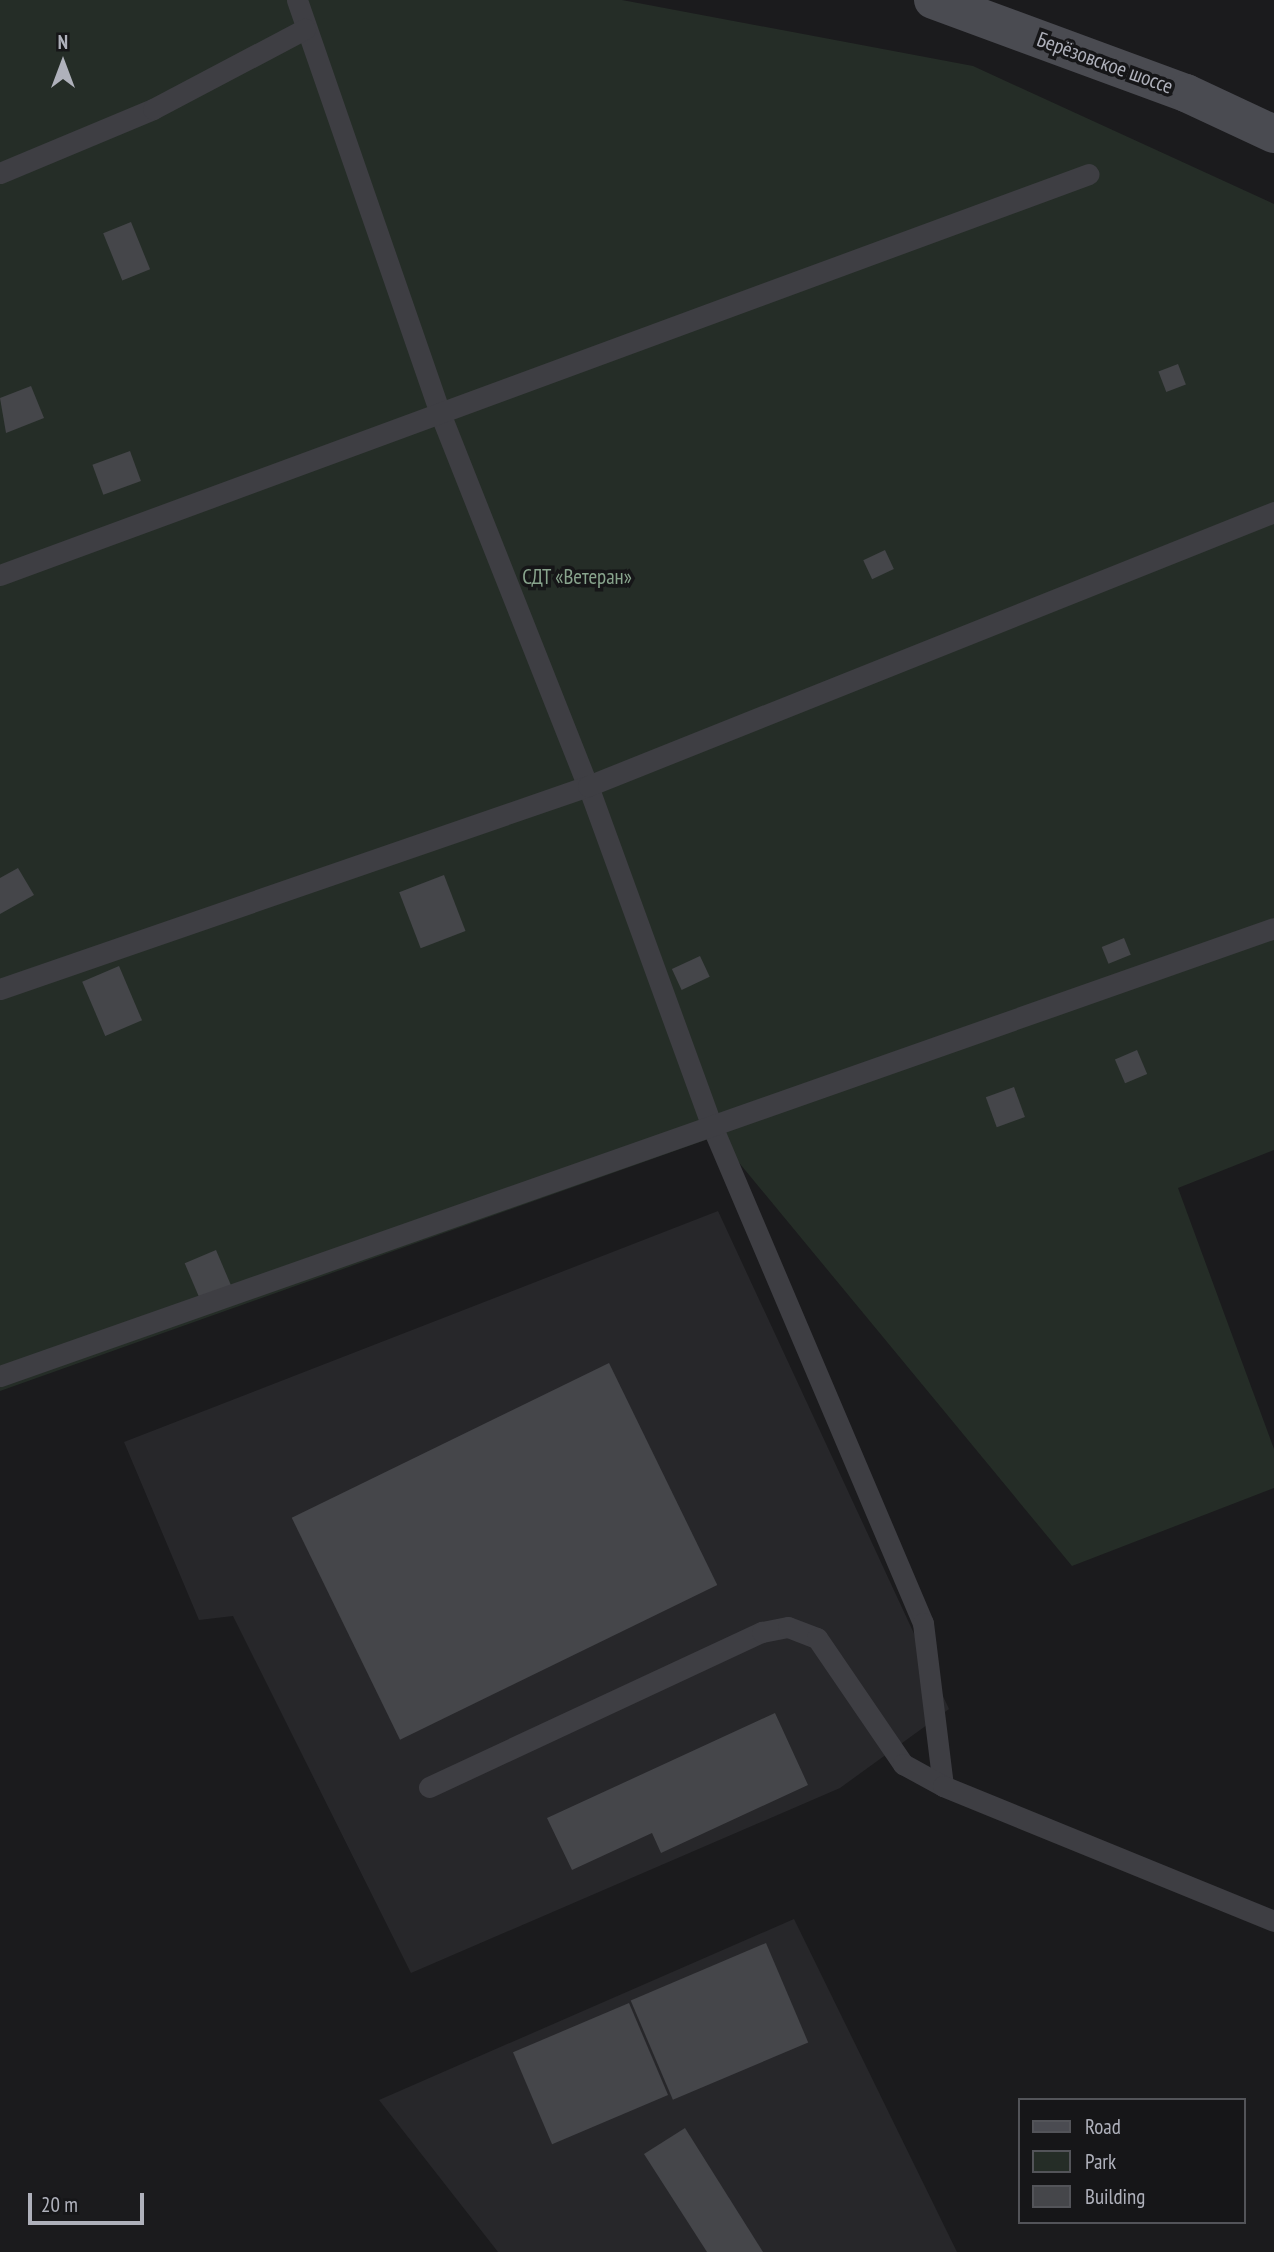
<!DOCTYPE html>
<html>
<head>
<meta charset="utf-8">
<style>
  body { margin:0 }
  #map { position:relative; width:1274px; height:2252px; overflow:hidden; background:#1b1b1d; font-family:"PT Sans Narrow",sans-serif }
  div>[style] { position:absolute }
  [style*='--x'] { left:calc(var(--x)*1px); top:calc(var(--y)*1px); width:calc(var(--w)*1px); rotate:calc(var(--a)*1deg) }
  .built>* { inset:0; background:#27272a }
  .green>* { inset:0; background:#252d27 }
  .building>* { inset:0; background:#45464a; transform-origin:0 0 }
  .lane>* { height:21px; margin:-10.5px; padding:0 10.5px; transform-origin:10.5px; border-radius:10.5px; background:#3e3e43 }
  .secondary>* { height:38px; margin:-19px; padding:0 19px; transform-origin:19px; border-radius:19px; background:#4a4b51 }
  span { translate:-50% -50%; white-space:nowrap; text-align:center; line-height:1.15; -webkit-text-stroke:7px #161618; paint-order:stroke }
  .street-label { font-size:21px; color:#afb1bb }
  .park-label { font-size:21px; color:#88a48d }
  .legend { position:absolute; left:1018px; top:2098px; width:228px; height:126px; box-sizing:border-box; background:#161618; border:2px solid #535459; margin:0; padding:9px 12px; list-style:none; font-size:21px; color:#afb1bb }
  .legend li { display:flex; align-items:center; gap:14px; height:35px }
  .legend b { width:35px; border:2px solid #535459 }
  .north { position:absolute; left:28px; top:28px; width:70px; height:70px; -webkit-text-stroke:5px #161618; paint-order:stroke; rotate:0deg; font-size:19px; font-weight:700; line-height:28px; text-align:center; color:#afb1bb }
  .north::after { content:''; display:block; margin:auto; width:24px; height:32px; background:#afb1bb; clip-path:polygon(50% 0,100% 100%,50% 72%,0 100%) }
  .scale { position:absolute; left:28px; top:2193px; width:116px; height:32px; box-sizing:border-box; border:4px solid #afb1bb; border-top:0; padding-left:9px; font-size:21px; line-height:24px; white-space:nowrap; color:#afb1bb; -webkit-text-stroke:5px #161618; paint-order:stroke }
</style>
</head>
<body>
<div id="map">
  <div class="built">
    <div style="clip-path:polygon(718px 1211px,949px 1709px,840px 1788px,411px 1973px,233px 1616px,199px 1620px,124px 1442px)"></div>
    <div style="clip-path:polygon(794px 1919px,957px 2252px,498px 2252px,379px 2100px)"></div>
  </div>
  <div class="green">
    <div style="clip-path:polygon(0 0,622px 0,973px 66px,1274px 204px,1274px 1150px,1178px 1188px,1274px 1449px,1274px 1488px,1072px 1566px,717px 1136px,0 1391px)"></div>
  </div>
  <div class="building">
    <div style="left:131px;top:222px;width:51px;height:30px;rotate:68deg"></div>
    <div style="left:1178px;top:364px;width:22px;height:21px;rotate:69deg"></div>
    <div style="clip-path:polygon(31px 386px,44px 418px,6px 433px,0 398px)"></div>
    <div style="left:130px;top:451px;width:32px;height:40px;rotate:70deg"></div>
    <div style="left:885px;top:550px;width:21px;height:24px;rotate:65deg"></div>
    <div style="clip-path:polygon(18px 868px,34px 895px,0 914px,0 878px)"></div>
    <div style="left:444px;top:875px;width:60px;height:48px;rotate:69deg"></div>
    <div style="left:1124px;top:938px;width:18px;height:24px;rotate:68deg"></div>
    <div style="left:700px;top:956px;width:23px;height:31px;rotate:65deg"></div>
    <div style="left:119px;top:966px;width:59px;height:40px;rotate:67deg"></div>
    <div style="left:1137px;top:1050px;width:26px;height:24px;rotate:67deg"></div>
    <div style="left:1014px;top:1087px;width:32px;height:30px;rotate:70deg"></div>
    <div style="left:216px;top:1250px;width:50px;height:34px;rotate:67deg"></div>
    <div style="left:609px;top:1363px;width:247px;height:353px;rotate:64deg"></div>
    <div style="clip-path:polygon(775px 1713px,808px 1785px,661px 1853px,652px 1833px,572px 1870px,547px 1818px)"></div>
    <div style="left:766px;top:1943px;width:108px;height:147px;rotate:67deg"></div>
    <div style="left:629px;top:2003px;width:100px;height:126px;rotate:67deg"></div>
    <div style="clip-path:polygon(685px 2128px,763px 2252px,707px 2252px,644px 2154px)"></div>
  </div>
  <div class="lane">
    <div style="--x:297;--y:0;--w:437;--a:70.9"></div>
    <div style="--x:440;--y:413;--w:401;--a:68.4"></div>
    <div style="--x:588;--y:786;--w:362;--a:70"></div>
    <div style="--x:712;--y:1126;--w:540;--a:67"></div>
    <div style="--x:923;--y:1623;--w:164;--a:83"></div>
    <div style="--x:0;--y:173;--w:166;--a:-22.7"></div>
    <div style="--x:153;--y:109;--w:172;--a:-27.8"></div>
    <div style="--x:0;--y:575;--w:1160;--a:-20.22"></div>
    <div style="--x:0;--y:989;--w:622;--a:-19.05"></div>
    <div style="--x:588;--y:786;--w:739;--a:-21.77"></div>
    <div style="--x:0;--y:1376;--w:1350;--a:-19.37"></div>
    <div style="--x:429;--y:1787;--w:367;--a:-25"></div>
    <div style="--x:762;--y:1632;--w:26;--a:-11"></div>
    <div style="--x:788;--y:1627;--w:31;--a:21"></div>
    <div style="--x:817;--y:1638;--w:153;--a:55.7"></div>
    <div style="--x:903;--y:1764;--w:46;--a:28.8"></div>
    <div style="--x:943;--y:1786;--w:357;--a:22.2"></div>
  </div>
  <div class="secondary">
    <div style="--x:933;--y:0;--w:270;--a:20.2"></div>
    <div style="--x:1186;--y:93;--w:97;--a:25"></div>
  </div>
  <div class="street-label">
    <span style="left:1105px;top:63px;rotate:20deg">Берёзовское шоссе</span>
  </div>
  <div class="park-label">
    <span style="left:577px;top:577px">СДТ «Ветеран»</span>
  </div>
  <ul class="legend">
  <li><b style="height:9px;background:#4a4b51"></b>Road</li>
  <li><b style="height:19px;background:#252d27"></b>Park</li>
  <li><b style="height:19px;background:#45464a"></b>Building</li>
  </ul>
  <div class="north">N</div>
  <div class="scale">20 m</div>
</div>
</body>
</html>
